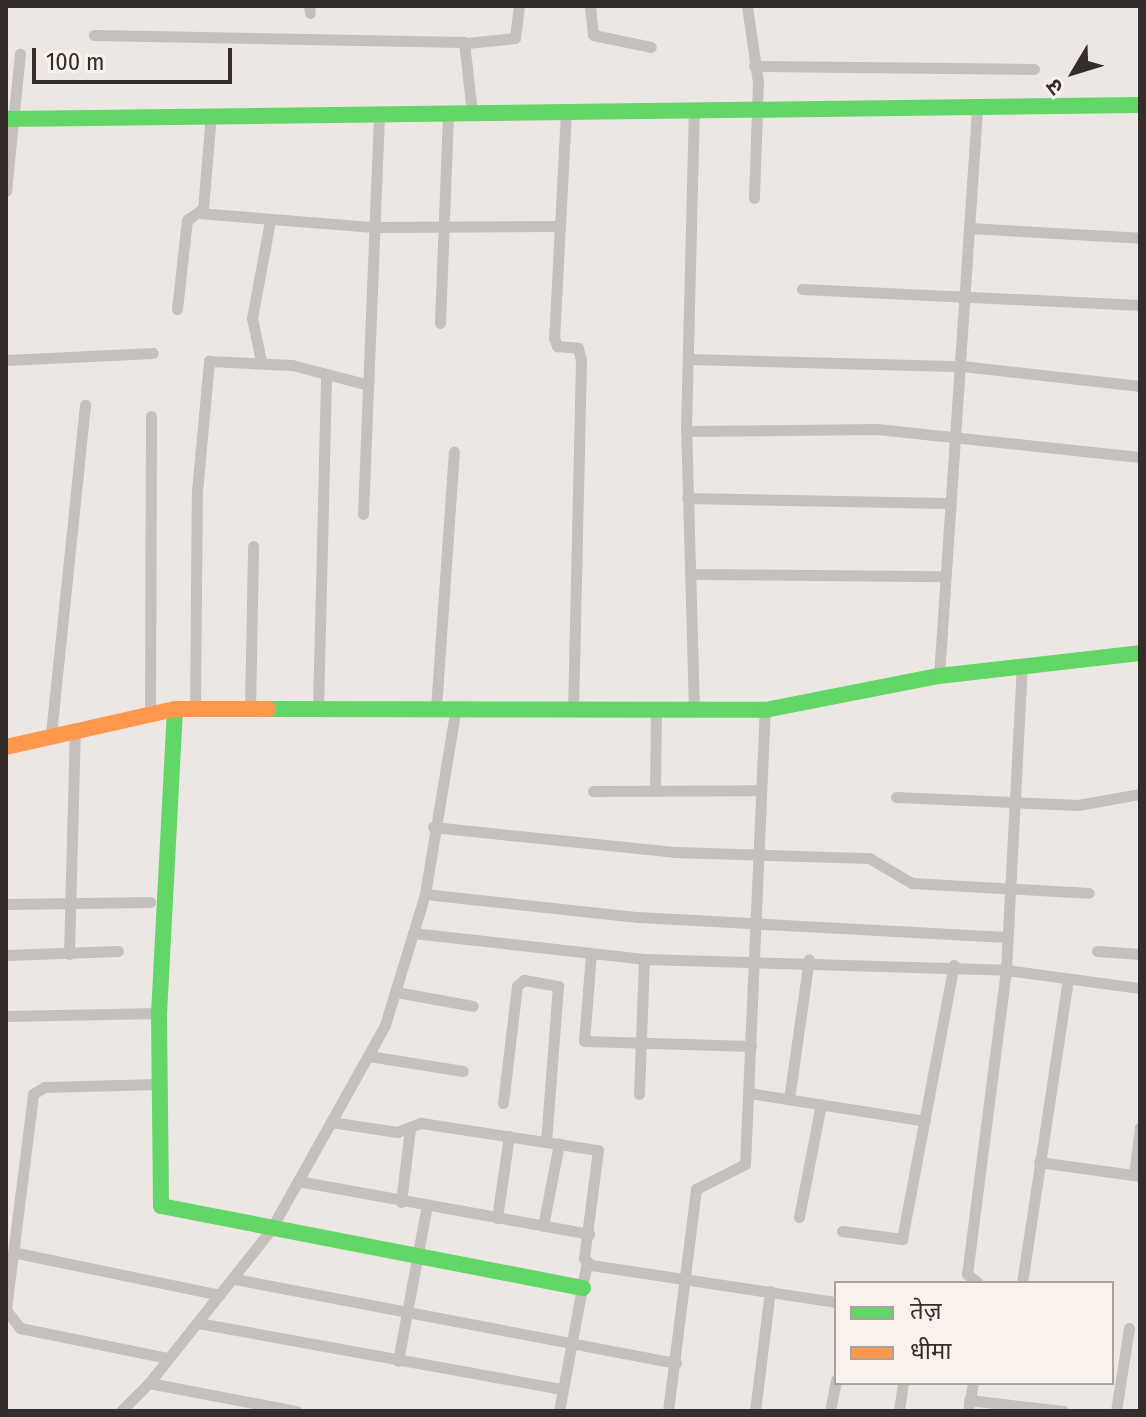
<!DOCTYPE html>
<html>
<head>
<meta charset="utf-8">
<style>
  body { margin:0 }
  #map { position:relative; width:1146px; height:1417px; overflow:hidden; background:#ece7e2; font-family:"Fira Sans Condensed","Noto Sans Devanagari",sans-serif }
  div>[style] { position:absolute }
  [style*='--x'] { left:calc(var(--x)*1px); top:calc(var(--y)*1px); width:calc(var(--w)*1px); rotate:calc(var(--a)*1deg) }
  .street>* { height:11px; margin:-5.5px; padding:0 5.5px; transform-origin:5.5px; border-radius:5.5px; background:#c5c0bb }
  .fast>* { height:16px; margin:-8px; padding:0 8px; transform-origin:8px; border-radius:8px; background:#63d668 }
  .slow>* { height:16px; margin:-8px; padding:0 8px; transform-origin:8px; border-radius:8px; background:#ff974d }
  span { translate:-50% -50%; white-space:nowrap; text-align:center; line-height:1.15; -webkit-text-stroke:7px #f8f2ea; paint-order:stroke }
  .frame { position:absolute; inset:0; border:8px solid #352d2a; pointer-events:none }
  .legend { position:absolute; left:834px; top:1281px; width:280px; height:104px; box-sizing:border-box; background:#f8f2ea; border:2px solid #aaa39d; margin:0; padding:10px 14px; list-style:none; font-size:24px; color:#352d2a }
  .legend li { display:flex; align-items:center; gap:16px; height:40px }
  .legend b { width:40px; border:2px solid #aaa39d }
  .north { position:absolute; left:1034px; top:32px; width:80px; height:80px; -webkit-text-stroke:6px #f8f2ea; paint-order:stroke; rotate:232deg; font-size:22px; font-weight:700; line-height:32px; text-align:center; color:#352d2a }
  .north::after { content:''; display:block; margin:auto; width:28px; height:36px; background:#352d2a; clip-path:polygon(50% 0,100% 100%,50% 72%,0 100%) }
  .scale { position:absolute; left:32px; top:48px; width:200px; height:36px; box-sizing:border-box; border:4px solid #352d2a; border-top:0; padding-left:10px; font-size:24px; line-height:28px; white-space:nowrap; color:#352d2a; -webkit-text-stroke:6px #f8f2ea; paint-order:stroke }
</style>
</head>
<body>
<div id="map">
  <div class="street">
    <div style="--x:309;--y:6;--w:7;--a:82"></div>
    <div style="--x:590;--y:6;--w:29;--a:84"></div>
    <div style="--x:593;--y:35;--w:59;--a:11.7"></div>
    <div style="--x:747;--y:6;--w:77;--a:81.8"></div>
    <div style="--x:758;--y:82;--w:116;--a:92"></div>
    <div style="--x:94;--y:35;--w:370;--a:1.1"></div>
    <div style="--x:464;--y:42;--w:70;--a:83.5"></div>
    <div style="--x:467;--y:43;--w:48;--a:-5.9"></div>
    <div style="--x:515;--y:38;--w:32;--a:-83"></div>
    <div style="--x:754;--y:66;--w:280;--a:0.6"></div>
    <div style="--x:566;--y:111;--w:227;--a:93"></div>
    <div style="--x:554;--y:338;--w:9;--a:69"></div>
    <div style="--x:557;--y:346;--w:21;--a:5"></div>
    <div style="--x:578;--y:348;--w:12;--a:76"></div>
    <div style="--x:581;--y:360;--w:349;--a:91.3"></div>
    <div style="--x:6;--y:191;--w:138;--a:-84.2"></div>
    <div style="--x:198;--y:213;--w:176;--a:4.6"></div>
    <div style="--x:373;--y:227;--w:185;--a:-0.3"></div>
    <div style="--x:969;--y:228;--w:171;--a:3.3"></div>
    <div style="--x:802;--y:289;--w:338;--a:2.7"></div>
    <div style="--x:177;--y:309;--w:90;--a:-83.6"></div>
    <div style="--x:187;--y:220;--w:19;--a:-35"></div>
    <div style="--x:203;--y:209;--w:95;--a:-85.2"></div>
    <div style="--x:440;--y:323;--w:209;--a:-87.8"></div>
    <div style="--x:689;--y:359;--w:273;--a:1.5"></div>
    <div style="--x:962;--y:366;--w:179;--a:6.4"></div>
    <div style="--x:6;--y:360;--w:147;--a:-2.7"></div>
    <div style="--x:261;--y:361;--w:44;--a:-101.8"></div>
    <div style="--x:252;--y:318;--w:99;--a:-79.5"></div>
    <div style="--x:686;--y:431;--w:191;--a:-0.6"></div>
    <div style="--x:877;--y:429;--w:264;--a:6.1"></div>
    <div style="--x:687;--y:498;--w:259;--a:1.1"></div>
    <div style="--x:363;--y:514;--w:397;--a:-87.7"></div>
    <div style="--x:694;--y:574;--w:249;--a:0.5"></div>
    <div style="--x:1022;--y:664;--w:306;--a:93"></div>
    <div style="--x:1006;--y:970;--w:135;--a:7.7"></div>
    <div style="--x:939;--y:676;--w:567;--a:-86.16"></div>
    <div style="--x:250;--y:708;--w:162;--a:-88.9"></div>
    <div style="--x:318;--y:708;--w:334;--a:-88.6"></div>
    <div style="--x:436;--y:708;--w:257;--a:-86"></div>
    <div style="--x:195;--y:709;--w:218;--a:-89.5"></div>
    <div style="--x:197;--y:491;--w:131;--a:-84.7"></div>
    <div style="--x:209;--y:361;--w:83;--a:2.8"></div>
    <div style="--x:292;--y:365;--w:75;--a:14.6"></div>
    <div style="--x:694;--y:710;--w:279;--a:-91.6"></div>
    <div style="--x:686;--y:431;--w:321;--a:-88.6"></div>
    <div style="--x:150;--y:712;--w:296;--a:-89.8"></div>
    <div style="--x:51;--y:734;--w:331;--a:-84.1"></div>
    <div style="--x:593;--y:791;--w:167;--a:-0.3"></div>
    <div style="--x:655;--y:791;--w:81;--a:-89.3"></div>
    <div style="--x:896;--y:797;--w:182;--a:2.5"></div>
    <div style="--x:1078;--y:805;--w:63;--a:-10.1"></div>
    <div style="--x:433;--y:827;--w:242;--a:5.9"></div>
    <div style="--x:674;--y:852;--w:195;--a:1.8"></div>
    <div style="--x:869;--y:858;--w:50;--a:30.2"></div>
    <div style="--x:912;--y:883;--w:177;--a:3.2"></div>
    <div style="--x:425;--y:894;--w:214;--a:6.2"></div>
    <div style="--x:638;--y:917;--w:369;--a:3.1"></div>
    <div style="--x:7;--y:904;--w:143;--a:-0.8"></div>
    <div style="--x:413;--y:933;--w:232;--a:6.4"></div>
    <div style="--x:1097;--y:951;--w:43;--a:4"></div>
    <div style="--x:69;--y:954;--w:226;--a:-88.5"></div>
    <div style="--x:591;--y:954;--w:87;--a:94.6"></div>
    <div style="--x:584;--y:1041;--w:167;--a:1.7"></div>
    <div style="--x:6;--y:955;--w:112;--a:-2"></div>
    <div style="--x:396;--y:992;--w:78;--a:10.3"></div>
    <div style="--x:6;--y:1016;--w:153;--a:-1.1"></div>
    <div style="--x:369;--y:1056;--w:95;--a:9.1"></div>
    <div style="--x:749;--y:1093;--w:178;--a:9"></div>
    <div style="--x:639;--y:1094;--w:135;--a:-87.9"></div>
    <div style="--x:644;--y:959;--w:362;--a:1.7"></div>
    <div style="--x:1006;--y:970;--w:306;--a:97.3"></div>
    <div style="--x:967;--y:1274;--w:14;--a:39"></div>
    <div style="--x:789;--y:1099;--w:141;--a:-81.9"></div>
    <div style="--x:503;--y:1103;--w:118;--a:-83.2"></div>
    <div style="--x:517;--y:986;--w:9;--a:-41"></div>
    <div style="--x:524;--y:980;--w:35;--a:10"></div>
    <div style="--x:558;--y:986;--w:156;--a:94.4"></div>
    <div style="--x:331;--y:1122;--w:67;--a:8.6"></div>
    <div style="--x:397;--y:1132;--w:26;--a:-21"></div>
    <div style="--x:421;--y:1123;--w:179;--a:8.7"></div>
    <div style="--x:598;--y:1150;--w:109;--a:97.4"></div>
    <div style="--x:584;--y:1258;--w:10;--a:45"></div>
    <div style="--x:591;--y:1265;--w:248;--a:8.6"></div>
    <div style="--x:1039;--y:1162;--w:102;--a:7.9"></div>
    <div style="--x:1134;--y:1175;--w:48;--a:-82.9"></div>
    <div style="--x:298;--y:1181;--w:296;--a:10.3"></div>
    <div style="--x:401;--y:1202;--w:74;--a:-83"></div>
    <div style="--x:799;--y:1217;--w:115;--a:-79"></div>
    <div style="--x:497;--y:1218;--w:83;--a:-81.7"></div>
    <div style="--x:543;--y:1226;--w:84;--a:-79"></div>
    <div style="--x:842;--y:1231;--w:61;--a:7.6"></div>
    <div style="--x:902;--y:1239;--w:279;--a:-79.3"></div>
    <div style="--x:17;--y:1253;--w:207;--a:11.7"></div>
    <div style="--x:235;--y:1279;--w:449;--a:10.8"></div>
    <div style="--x:1022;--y:1283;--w:307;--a:-81.4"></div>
    <div style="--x:6;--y:1309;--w:217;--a:-82.8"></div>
    <div style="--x:33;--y:1094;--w:13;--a:-32"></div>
    <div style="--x:44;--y:1087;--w:114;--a:-1.5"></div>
    <div style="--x:6;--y:1310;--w:23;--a:52"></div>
    <div style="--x:20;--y:1328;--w:150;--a:11.5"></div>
    <div style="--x:198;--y:1323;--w:370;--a:10.3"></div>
    <div style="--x:398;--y:1361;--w:159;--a:-79.5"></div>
    <div style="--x:149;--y:1383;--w:194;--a:-51.5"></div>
    <div style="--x:270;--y:1231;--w:236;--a:-60.8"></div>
    <div style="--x:385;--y:1025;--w:137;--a:-73"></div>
    <div style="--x:425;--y:894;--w:190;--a:-80.6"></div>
    <div style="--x:969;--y:1400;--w:95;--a:6.7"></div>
    <div style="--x:121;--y:1411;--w:40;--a:-45"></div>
    <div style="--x:149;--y:1383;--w:150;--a:10.8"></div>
    <div style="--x:559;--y:1411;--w:152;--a:-79.4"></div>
    <div style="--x:668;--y:1411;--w:224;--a:-82.8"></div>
    <div style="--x:696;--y:1189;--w:55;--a:-27"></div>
    <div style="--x:745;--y:1164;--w:454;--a:-87.5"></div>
    <div style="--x:755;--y:1411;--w:121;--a:-82.9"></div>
    <div style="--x:830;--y:1411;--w:32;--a:-79"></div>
    <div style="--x:899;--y:1411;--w:28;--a:-82"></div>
    <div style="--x:968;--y:1411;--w:28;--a:-80"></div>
    <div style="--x:1116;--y:1411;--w:84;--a:-81.1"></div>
  </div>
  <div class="fast">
    <div style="--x:6;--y:119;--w:1134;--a:-0.71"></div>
    <div style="--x:175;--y:709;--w:304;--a:93"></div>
    <div style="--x:159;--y:1013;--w:193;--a:89.4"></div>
    <div style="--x:161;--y:1206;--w:430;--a:11"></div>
    <div style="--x:268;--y:709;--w:497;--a:0.1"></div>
    <div style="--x:765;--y:710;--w:177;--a:-11.1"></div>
    <div style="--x:939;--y:676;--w:202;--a:-6.5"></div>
  </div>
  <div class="slow">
    <div style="--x:6;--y:747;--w:173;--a:-12.7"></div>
    <div style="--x:175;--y:709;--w:93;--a:0"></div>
  </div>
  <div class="frame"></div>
  <ul class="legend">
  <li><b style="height:10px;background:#63d668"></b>तेज़</li>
  <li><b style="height:10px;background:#ff974d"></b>धीमा</li>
  </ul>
  <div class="north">उ</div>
  <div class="scale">100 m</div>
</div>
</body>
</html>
